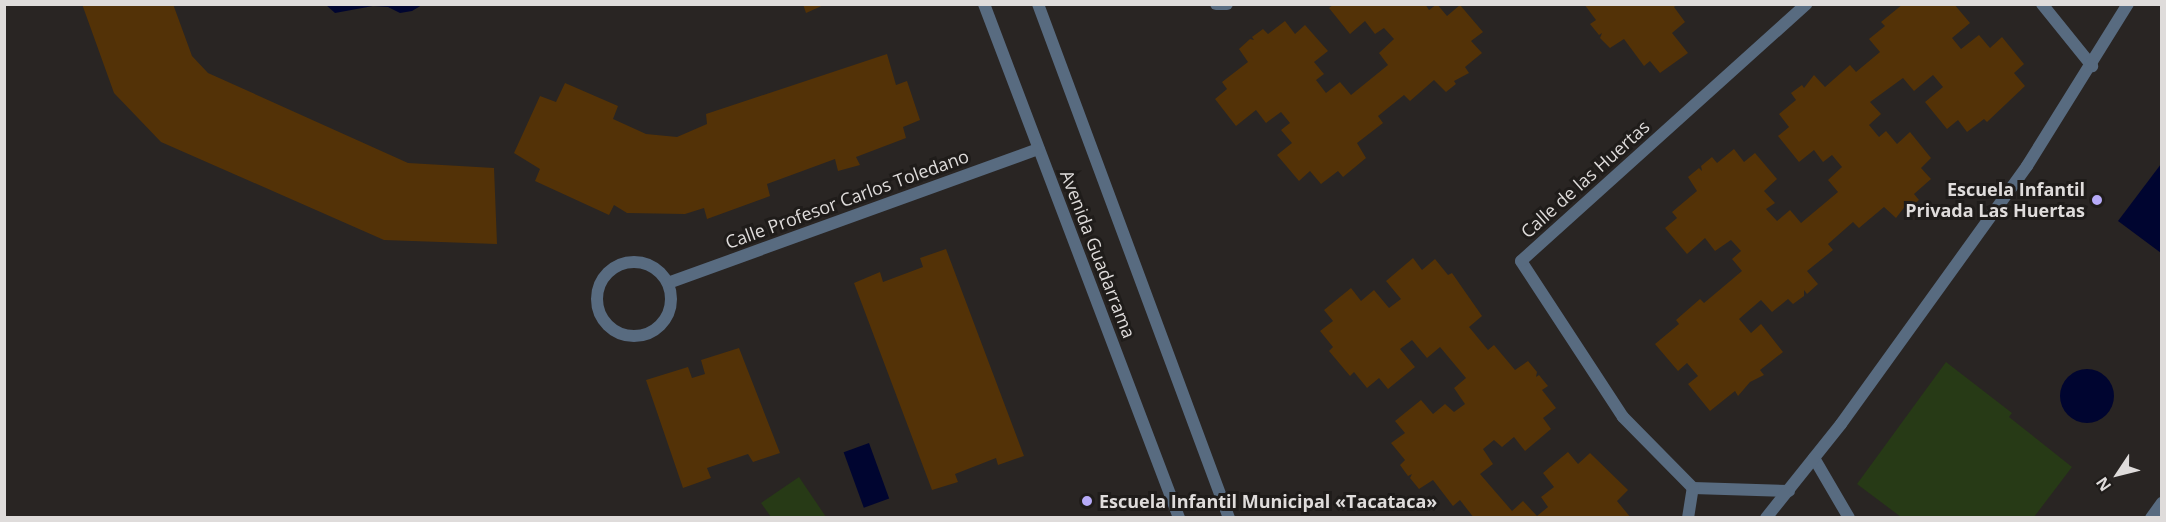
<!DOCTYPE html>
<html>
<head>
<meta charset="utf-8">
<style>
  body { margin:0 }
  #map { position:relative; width:2166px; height:522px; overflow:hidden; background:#292523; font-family:"Open Sans",sans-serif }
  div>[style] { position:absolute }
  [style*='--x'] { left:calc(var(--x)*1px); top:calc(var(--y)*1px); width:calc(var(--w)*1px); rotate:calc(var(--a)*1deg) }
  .green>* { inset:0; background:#273a16 }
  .water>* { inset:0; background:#000530; transform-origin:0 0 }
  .round { border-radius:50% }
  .building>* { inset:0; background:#533207 }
  .street>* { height:12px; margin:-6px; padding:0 6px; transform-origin:6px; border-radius:6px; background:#586b80 }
  .street>.ring { margin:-6px; padding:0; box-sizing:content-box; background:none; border:12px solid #586b80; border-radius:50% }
  .dots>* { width:16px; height:16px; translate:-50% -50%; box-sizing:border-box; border:3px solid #1f1c1a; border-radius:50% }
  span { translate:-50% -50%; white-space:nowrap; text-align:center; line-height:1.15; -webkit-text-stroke:6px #1f1c1a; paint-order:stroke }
  .street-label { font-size:18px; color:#dfdcdb }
  .poi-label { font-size:18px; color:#dfdcdb; font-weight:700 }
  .right { translate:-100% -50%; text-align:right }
  .left { translate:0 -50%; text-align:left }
  .frame { position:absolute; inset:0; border:6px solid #dfdcdb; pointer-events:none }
  .north { position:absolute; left:2088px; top:444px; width:60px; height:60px; -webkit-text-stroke:4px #1f1c1a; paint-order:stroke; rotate:235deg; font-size:16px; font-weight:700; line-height:24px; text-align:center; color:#dfdcdb }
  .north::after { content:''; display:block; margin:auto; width:21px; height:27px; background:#dfdcdb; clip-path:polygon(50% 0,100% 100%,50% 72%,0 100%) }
</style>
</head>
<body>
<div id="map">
  <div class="green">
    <div style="clip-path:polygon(1946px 362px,2012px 413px,2009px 417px,2072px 467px,2034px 517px,1901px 517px,1857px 484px)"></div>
    <div style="clip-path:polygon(799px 477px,826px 517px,771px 517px,761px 503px)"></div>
  </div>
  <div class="water">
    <div style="clip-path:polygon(326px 5px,422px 5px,412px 11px,400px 13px,388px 7px,373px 6px,335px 13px)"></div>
    <div style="clip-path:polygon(2161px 164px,2161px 253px,2118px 221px)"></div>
    <div class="round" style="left:2060px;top:369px;width:54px;height:54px"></div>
    <div style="left:869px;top:443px;width:59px;height:27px;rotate:70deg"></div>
  </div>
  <div class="building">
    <div style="clip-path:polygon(82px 4px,173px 4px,192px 56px,208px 73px,408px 163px,494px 168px,497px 244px,384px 240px,161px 142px,114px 93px)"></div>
    <div style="clip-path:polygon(803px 4px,826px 4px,806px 13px)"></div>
    <div style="clip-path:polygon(1334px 4px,1425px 4px,1429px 10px,1437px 4px,1447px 16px,1460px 5px,1483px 32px,1471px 41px,1482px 53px,1465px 67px,1469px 73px,1454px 81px,1456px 84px,1446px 92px,1434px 80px,1410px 101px,1404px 95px,1378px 116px,1383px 123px,1357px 143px,1366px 158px,1343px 177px,1338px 171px,1321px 184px,1310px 171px,1299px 181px,1277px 155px,1292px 143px,1281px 130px,1290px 123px,1281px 112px,1266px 123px,1256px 110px,1236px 126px,1215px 99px,1227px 89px,1222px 82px,1248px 62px,1239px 49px,1250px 39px,1254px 40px,1252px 37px,1263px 29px,1268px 34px,1285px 21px,1295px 34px,1305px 25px,1328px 51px,1314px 62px,1324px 74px,1316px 80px,1326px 93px,1340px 82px,1351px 95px,1388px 65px,1379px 53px,1394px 39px,1384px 28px,1375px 34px,1365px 21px,1350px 34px,1329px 8px)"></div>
    <div style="clip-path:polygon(1584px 4px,1677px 4px,1674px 7px,1685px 22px,1672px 33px,1688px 53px,1660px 73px,1650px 61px,1644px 66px,1624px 39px,1610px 48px,1600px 38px,1602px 33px,1599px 35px,1590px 24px,1596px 20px)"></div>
    <div style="clip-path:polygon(1903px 4px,1954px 4px,1970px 23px,1952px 38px,1961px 49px,1979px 35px,1990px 48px,2002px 37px,2024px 64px,2014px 73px,2025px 86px,1987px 122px,1984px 119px,1967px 132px,1958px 120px,1947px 129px,1925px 102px,1943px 87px,1933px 75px,1914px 91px,1903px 78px,1870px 102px,1881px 114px,1869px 125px,1879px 137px,1886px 131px,1897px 144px,1910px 132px,1931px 158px,1921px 168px,1931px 179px,1914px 194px,1919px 200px,1909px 208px,1906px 205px,1896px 218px,1884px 207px,1859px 228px,1853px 222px,1828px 244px,1833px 250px,1807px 271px,1818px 284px,1807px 294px,1804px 290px,1804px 296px,1793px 304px,1788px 299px,1772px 312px,1761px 300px,1739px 319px,1751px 333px,1761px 324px,1783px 352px,1760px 370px,1764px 375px,1750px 382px,1738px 396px,1735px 391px,1710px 411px,1688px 384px,1698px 376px,1687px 363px,1678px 371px,1655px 344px,1679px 324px,1676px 320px,1700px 299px,1704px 303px,1742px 271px,1732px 259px,1741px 251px,1731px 240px,1715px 251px,1705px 238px,1687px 254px,1665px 228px,1677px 218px,1672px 212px,1697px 191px,1688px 177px,1699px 168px,1702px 171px,1701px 166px,1712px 157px,1717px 163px,1734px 149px,1744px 162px,1755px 153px,1777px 179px,1764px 191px,1775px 203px,1766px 209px,1777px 221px,1790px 210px,1801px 223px,1838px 192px,1828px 180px,1842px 167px,1832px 155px,1823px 162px,1814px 150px,1799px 162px,1778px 136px,1789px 127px,1779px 114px,1796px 100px,1791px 93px,1802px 85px,1804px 88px,1814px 75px,1825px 87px,1850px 65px,1856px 72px,1880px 52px,1869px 39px,1885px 26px,1881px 22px)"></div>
    <div style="clip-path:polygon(887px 54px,896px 85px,907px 81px,920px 120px,903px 127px,906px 138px,856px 157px,860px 165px,838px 171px,835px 159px,767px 184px,770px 196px,707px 219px,704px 208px,685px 214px,627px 213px,614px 205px,609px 215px,535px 181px,540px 169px,514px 153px,540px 96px,556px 102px,565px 83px,618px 106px,613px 119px,646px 134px,677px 137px,707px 124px,706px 114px)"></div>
    <div style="clip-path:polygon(946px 249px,1024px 456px,998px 465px,996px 458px,955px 474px,958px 482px,932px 490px,854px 283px,880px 272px,883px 282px,923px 267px,920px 258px)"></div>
    <div style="clip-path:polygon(1413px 258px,1422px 270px,1435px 259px,1448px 275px,1452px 273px,1482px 316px,1469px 327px,1488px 350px,1494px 345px,1515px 370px,1528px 361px,1537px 372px,1536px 377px,1539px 375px,1548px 386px,1542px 390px,1556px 408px,1543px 418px,1551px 429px,1525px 451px,1514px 437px,1502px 447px,1494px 440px,1483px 449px,1493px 464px,1480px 474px,1512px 511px,1523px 501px,1537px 516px,1548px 507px,1541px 497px,1554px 487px,1543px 473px,1568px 452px,1578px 464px,1590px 453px,1628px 490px,1617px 501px,1631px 518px,1474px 518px,1460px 500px,1453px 506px,1433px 480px,1419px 489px,1410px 478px,1412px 474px,1408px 476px,1400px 465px,1405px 460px,1391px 443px,1405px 433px,1395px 421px,1421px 400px,1433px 414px,1445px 404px,1454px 412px,1465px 404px,1454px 388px,1466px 378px,1440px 347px,1427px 358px,1412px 340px,1400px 349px,1415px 367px,1388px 389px,1379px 378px,1367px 388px,1354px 372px,1350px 376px,1329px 351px,1333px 347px,1320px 331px,1333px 321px,1324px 310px,1351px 288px,1361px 301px,1374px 290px,1389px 308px,1401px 299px,1386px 281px)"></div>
    <div style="clip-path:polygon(739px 348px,780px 453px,753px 462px,748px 454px,707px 468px,711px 478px,683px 488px,646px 380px,688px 367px,692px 378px,705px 374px,701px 360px)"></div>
  </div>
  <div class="street">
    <div style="--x:984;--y:4;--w:550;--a:69.22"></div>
    <div style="--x:1038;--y:4;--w:548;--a:69.62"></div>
    <div style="--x:1216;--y:4;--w:11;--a:0"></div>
    <div style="--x:2042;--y:4;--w:80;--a:51.1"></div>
    <div class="ring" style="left:597px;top:262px;width:62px;height:62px"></div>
    <div style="--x:668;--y:283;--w:394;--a:-19.9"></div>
    <div style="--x:1814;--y:458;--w:69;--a:59.7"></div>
    <div style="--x:1789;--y:491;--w:96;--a:-178.2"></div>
    <div style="--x:1693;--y:488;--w:100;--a:-134.6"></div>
    <div style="--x:1623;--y:417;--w:186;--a:-123.2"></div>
    <div style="--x:1521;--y:261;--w:384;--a:-42"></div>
    <div style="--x:1688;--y:518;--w:30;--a:-81"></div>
    <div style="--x:1766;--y:518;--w:120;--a:-51.4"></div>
    <div style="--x:1841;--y:424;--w:318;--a:-54.2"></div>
    <div style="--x:2027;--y:166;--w:191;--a:-58.1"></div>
    <div style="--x:2151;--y:518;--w:19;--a:-54"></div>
  </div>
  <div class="dots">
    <div style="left:2097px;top:200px;background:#b7abf8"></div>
    <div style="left:1087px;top:501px;background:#b7abf8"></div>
  </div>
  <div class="street-label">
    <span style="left:1585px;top:179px;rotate:-42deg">Calle de las Huertas</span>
    <span style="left:847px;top:199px;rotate:-20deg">Calle Profesor Carlos Toledano</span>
    <span style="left:1098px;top:254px;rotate:69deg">Avenida Guadarrama</span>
  </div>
  <div class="poi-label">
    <span class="right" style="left:2085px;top:200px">Escuela Infantil<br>Privada Las Huertas</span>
    <span class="left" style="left:1099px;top:501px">Escuela Infantil Municipal «Tacataca»</span>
  </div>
  <div class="frame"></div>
  <div class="north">N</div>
</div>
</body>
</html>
